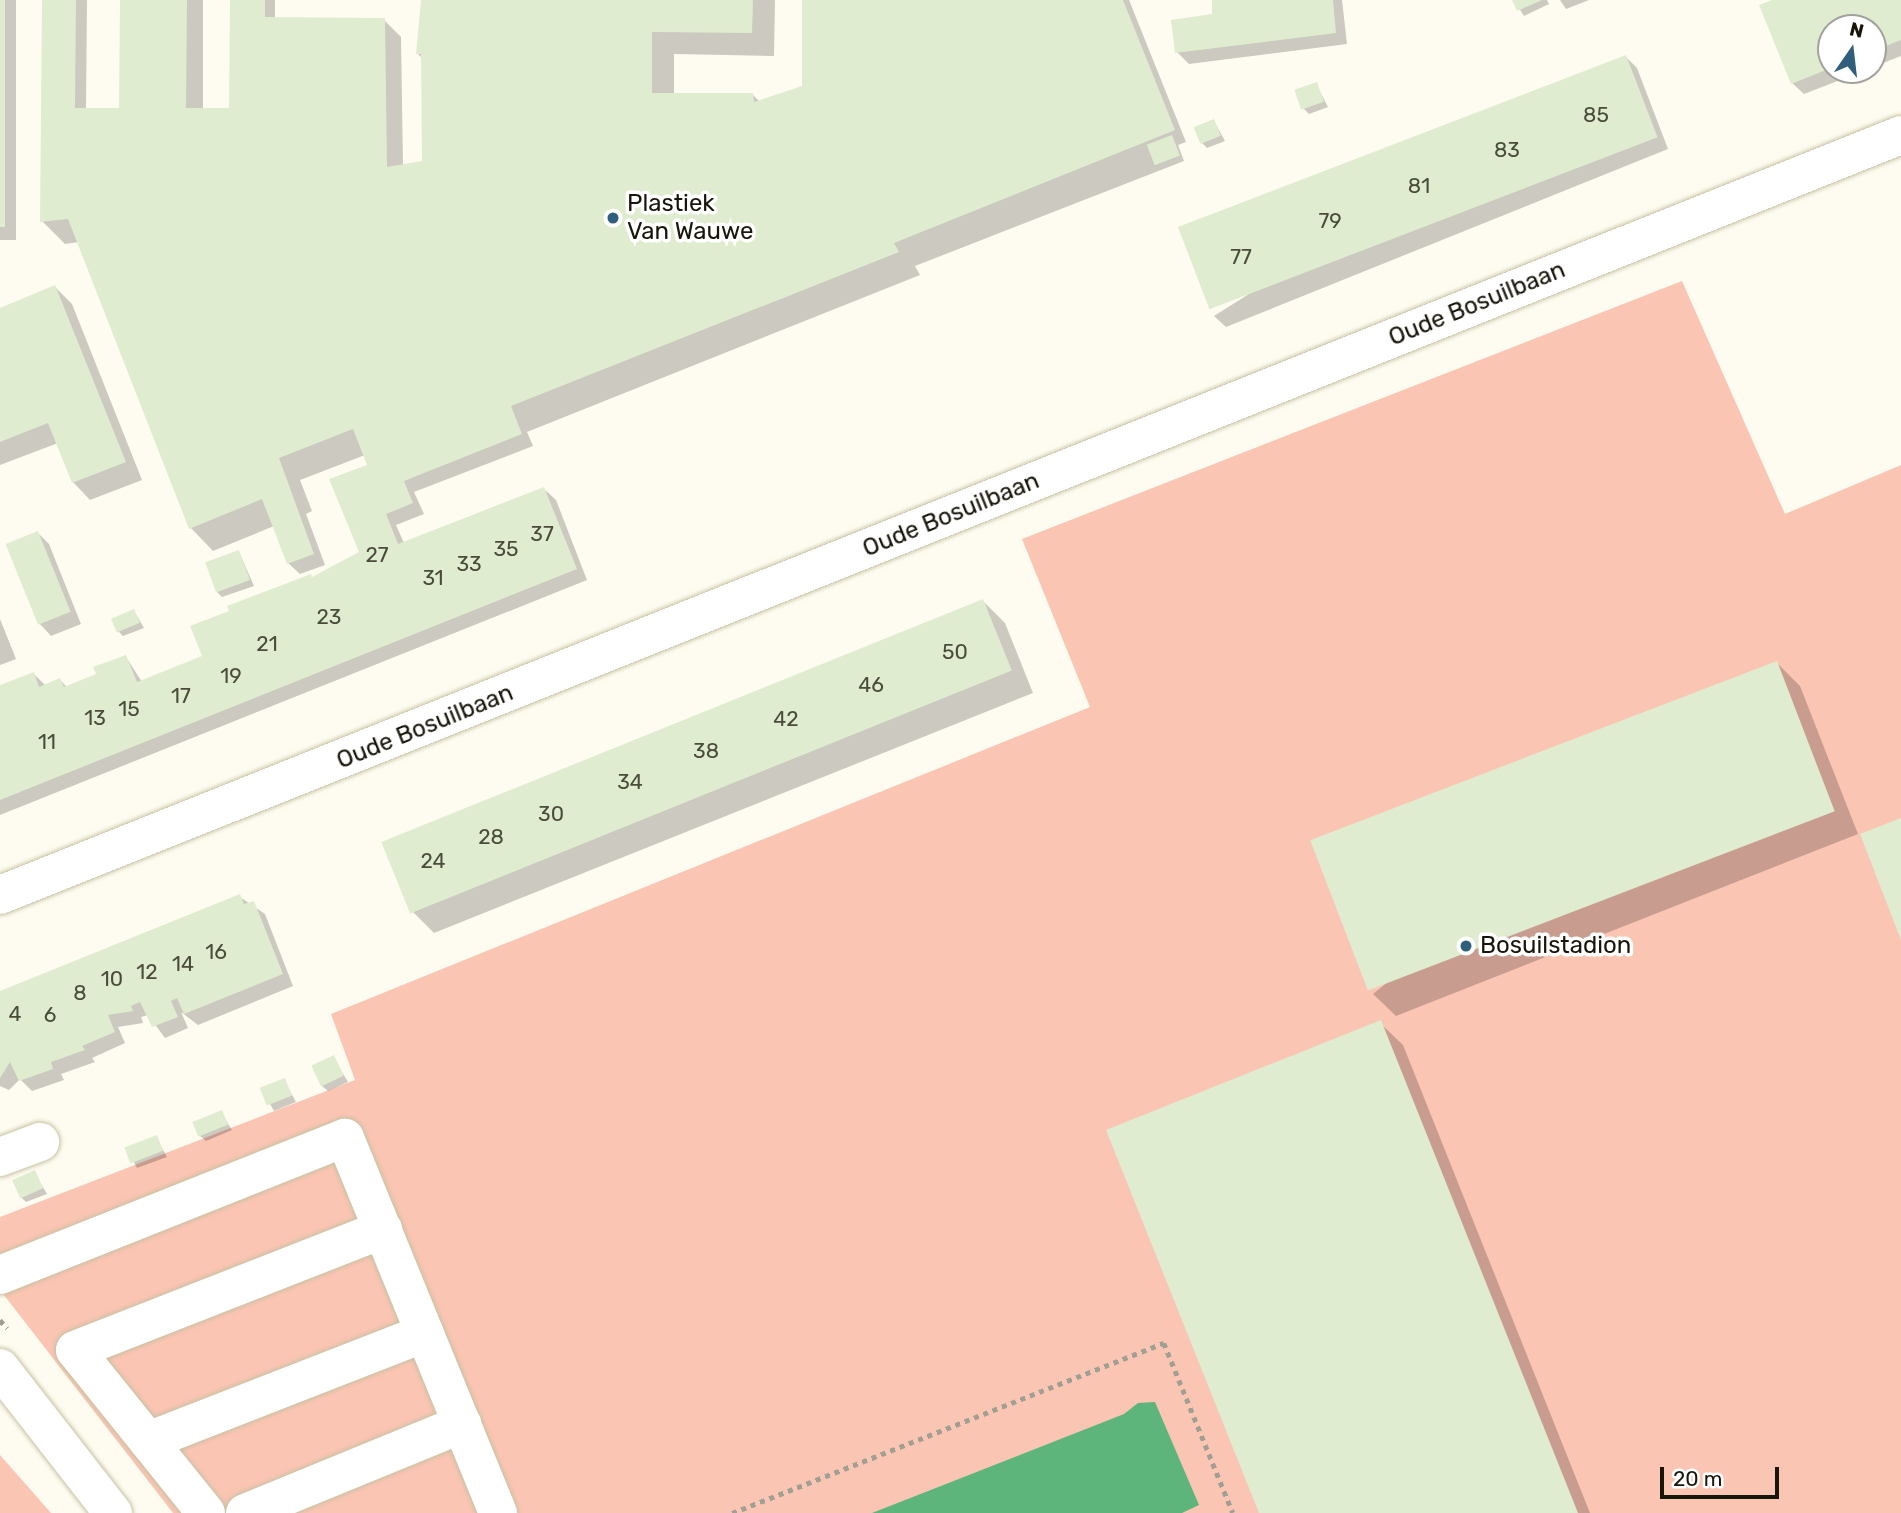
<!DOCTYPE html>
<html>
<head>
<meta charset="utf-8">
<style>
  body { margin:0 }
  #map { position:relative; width:1901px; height:1513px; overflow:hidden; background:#fefcf0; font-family:Rubik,sans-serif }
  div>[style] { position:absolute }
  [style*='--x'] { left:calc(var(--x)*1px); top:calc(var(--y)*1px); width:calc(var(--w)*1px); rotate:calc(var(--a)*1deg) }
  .green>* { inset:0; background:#fbc5b3 }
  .water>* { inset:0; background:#5db57c }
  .shadow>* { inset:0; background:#0003; transform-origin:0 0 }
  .building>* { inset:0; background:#e0eccf; transform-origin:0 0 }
  .path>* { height:4.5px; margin-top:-2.25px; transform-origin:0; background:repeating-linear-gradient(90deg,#a19e93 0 5px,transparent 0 10px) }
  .roads { filter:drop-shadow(0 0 2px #c7c1a3) drop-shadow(0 0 2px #c7c1a3) }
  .minor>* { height:38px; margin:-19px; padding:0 19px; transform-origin:19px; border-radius:19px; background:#fff }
  .dots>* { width:19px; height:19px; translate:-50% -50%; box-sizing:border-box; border:4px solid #fff; border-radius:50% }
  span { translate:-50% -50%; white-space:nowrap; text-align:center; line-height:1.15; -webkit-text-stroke:7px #fff; paint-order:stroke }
  .number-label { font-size:21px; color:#4a4b3b }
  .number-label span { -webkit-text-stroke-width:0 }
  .poi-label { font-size:24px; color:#18150a }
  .left { translate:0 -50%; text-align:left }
  .street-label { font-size:24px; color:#18150a }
  .north { position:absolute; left:1817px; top:14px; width:70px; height:70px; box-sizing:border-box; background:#fff; border:2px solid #a3a19d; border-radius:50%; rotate:14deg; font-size:19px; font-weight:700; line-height:28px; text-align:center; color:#18150a }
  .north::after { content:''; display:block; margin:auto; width:24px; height:32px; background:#305f7e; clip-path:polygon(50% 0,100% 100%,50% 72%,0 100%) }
  .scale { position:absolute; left:1660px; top:1467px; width:119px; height:32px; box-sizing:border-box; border:4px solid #18150a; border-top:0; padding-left:9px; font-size:21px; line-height:24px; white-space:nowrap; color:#18150a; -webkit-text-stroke:5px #fff; paint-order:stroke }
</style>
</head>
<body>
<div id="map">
  <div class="green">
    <div style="clip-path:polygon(1682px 281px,1785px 514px,1901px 465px,1901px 1513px,173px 1513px,0 1290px,0 1217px,355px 1080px,331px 1014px,1090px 707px,1022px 539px)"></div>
    <div style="clip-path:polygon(0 1455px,51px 1513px,0 1513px)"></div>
  </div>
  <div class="water">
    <div style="clip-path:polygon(1155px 1402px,1199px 1505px,1182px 1513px,872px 1513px,1124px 1414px,1138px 1403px)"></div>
  </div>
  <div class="shadow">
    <div style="left:0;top:0;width:16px;height:240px"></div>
    <div style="clip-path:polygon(43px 0,87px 0,86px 109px,120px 109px,122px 0,203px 0,203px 110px,234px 110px,232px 0,275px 0,275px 18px,384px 20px,401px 37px,403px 166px,423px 162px,423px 59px,418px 54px,423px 0,775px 0,774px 56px,674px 54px,674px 95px,753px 95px,760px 102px,803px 88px,804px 0,1129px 0,1186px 142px,1178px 145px,1184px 161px,915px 266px,920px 275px,527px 432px,533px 446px,414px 492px,424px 514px,396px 525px,404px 543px,544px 489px,556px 500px,587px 580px,0 815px,0 687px,34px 674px,46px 686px,60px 680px,67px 687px,98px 675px,126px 657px,142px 682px,204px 657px,313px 579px,361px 553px,369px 465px,365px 455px,300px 480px,312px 511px,306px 514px,325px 565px,300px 574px,288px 563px,274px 526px,213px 551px,191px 528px,79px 242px,65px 244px,42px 221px)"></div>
    <div style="clip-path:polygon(1213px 0,1342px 0,1347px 44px,1189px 64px,1177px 52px,1213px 16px)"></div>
    <div style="clip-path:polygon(1514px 0,1547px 0,1549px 4px,1524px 16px)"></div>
    <div style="clip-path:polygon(1560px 0,1589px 0,1566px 9px)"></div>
    <div style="clip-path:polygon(1777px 0,1901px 0,1901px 56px,1873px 67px,1873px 28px,1831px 28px,1831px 70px,1866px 70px,1804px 94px,1792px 83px)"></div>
    <div style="clip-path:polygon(1626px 57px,1637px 68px,1668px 149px,1226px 327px,1214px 316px)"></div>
    <div style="clip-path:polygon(1316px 84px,1328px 107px,1309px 114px,1304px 109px)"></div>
    <div style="clip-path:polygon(1214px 121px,1225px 141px,1207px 148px,1202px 143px)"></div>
    <div style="clip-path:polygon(55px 287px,72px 304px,142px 480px,90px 500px,73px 482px,58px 443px,0 465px,0 310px)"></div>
    <div style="clip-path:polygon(38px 533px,49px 544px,81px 624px,51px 636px,40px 624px,8px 545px)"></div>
    <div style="clip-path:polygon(239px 552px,254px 586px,222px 597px,217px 592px)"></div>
    <div style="clip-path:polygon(983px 601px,1005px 623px,1033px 693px,434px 933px,412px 911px)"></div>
    <div style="clip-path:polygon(134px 611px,144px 628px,123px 636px,118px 631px)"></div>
    <div style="clip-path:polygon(0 619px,16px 659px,0 665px)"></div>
    <div style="clip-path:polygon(1777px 663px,1800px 686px,1858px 834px,1396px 1016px,1373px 994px)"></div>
    <div style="clip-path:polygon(240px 897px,265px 914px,293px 986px,198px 1025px,181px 1012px,188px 1028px,165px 1038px,148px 1015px,141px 1017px,143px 1023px,118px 1027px,125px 1043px,92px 1058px,95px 1062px,61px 1074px,64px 1080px,32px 1091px,20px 1079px,9px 1090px,0 1086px,0 992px)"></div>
    <div style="clip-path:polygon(1380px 1023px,1403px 1045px,1590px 1513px,1260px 1513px)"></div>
    <div style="clip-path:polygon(333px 1057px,348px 1082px,328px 1091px,322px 1086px)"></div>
    <div style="clip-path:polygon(284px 1080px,296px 1102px,274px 1111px,262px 1089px)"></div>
    <div style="clip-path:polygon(221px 1112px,232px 1130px,206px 1141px,200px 1136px)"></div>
    <div style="clip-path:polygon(156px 1137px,167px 1157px,137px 1168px,126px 1148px)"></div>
    <div style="clip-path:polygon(34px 1172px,47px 1194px,26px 1202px,21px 1197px)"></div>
  </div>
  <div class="building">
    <div style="left:0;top:0;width:5px;height:227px"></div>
    <div style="clip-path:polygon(42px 0,76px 0,75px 108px,119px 108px,120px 0,187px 0,186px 108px,229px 108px,230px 0,265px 0,265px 17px,385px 18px,387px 167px,422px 161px,421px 54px,416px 54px,421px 0,753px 0,752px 33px,652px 32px,652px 93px,753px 93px,754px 102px,802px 86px,802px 0,1123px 0,1175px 130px,894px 243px,899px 252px,511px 406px,522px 434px,404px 481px,413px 503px,386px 514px,398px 544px,544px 487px,577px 569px,0 800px,0 685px,34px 672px,39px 687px,60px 678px,64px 687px,96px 674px,93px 667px,126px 655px,137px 682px,202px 656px,190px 626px,229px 611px,227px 606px,311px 574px,312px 577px,359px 552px,329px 479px,367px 465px,353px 429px,279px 458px,314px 554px,287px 564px,262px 499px,189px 529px,68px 219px,40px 222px)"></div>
    <div style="clip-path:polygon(1212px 0,1333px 0,1336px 33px,1175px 53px,1171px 20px,1212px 14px)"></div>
    <div style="clip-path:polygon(1512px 0,1542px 0,1517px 11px)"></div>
    <div style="clip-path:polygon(1772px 0,1901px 0,1901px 40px,1873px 51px,1873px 28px,1831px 28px,1831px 68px,1791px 84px,1759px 5px)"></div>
    <div style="left:1626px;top:55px;width:88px;height:480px;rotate:69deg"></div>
    <div style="left:1317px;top:82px;width:21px;height:24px;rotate:71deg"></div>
    <div style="left:1214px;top:119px;width:18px;height:22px;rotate:68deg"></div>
    <div style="left:1172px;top:135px;width:22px;height:27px;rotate:69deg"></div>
    <div style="clip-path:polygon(55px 285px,126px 462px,72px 483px,48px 423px,0 442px,0 308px)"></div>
    <div style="left:38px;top:531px;width:87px;height:35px;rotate:68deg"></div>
    <div style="left:239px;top:550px;width:32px;height:36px;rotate:70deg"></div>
    <div style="left:983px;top:599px;width:77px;height:649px;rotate:68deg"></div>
    <div style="left:134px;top:609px;width:15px;height:25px;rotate:67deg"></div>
    <div style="left:1777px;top:661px;width:161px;height:500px;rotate:69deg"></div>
    <div style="clip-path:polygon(1901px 818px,1901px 940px,1860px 834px)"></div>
    <div style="clip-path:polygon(240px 894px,244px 904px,254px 901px,283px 974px,184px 1014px,177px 998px,171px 1001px,178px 1017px,152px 1027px,140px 1002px,131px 1006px,133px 1011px,108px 1015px,115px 1032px,82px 1046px,85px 1050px,51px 1062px,53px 1069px,19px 1081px,10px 1062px,0 1078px,0 991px)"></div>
    <div style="clip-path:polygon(1381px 1020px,1578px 1513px,1259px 1513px,1106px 1130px)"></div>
    <div style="left:334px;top:1055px;width:23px;height:25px;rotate:65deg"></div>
    <div style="left:285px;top:1078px;width:19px;height:27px;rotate:69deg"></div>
    <div style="left:222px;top:1110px;width:16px;height:32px;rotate:68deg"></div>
    <div style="left:157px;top:1135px;width:17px;height:35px;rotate:69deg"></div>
    <div style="left:35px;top:1170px;width:20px;height:25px;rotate:66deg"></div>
  </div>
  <div class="path">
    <div style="--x:0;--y:1320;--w:11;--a:49"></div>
    <div style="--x:732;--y:1513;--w:464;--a:-21.5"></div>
    <div style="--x:1164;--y:1343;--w:183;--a:67.9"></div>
  </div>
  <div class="roads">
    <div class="minor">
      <div style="--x:0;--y:895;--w:2047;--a:-21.79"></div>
      <div style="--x:0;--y:1157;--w:43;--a:-20.6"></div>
      <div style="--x:0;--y:1275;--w:371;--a:-21.7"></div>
      <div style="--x:345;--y:1138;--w:405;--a:67.8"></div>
      <div style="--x:0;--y:1368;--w:184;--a:52.1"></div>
      <div style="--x:148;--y:1441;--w:297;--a:-21.3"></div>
      <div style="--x:206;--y:1513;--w:209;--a:-128.8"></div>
      <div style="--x:75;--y:1350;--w:331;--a:-21.4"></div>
      <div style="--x:245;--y:1513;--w:235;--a:-22.3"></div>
    </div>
  </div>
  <div class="dots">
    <div style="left:613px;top:218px;background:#305f7e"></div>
    <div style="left:1466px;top:946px;background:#305f7e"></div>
  </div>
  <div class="number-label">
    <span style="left:1596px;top:115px">85</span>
    <span style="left:1507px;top:150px">83</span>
    <span style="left:1419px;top:186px">81</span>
    <span style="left:1330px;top:221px">79</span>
    <span style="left:1241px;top:257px">77</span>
    <span style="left:542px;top:534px">37</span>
    <span style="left:506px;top:549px">35</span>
    <span style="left:377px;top:555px">27</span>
    <span style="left:469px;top:564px">33</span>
    <span style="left:433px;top:578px">31</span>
    <span style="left:329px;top:617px">23</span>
    <span style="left:267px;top:644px">21</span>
    <span style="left:955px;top:652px">50</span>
    <span style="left:231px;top:676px">19</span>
    <span style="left:871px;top:685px">46</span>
    <span style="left:181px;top:696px">17</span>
    <span style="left:129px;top:709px">15</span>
    <span style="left:95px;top:718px">13</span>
    <span style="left:786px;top:719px">42</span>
    <span style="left:47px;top:742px">11</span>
    <span style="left:706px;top:751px">38</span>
    <span style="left:630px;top:782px">34</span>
    <span style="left:551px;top:814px">30</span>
    <span style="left:491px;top:837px">28</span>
    <span style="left:433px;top:861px">24</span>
    <span style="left:216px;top:952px">16</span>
    <span style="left:183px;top:964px">14</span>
    <span style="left:147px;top:972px">12</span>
    <span style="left:112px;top:979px">10</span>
    <span style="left:80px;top:993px">8</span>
    <span style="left:15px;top:1014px">4</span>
    <span style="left:50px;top:1015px">6</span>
  </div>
  <div class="poi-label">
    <span class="left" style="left:627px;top:218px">Plastiek<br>Van Wauwe</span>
    <span class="left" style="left:1480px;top:946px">Bosuilstadion</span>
  </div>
  <div class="street-label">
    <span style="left:1477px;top:304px;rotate:-22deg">Oude Bosuilbaan</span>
    <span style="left:951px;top:515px;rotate:-22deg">Oude Bosuilbaan</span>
    <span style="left:425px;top:727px;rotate:-22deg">Oude Bosuilbaan</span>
  </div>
  <div class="north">N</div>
  <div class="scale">20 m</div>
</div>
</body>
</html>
